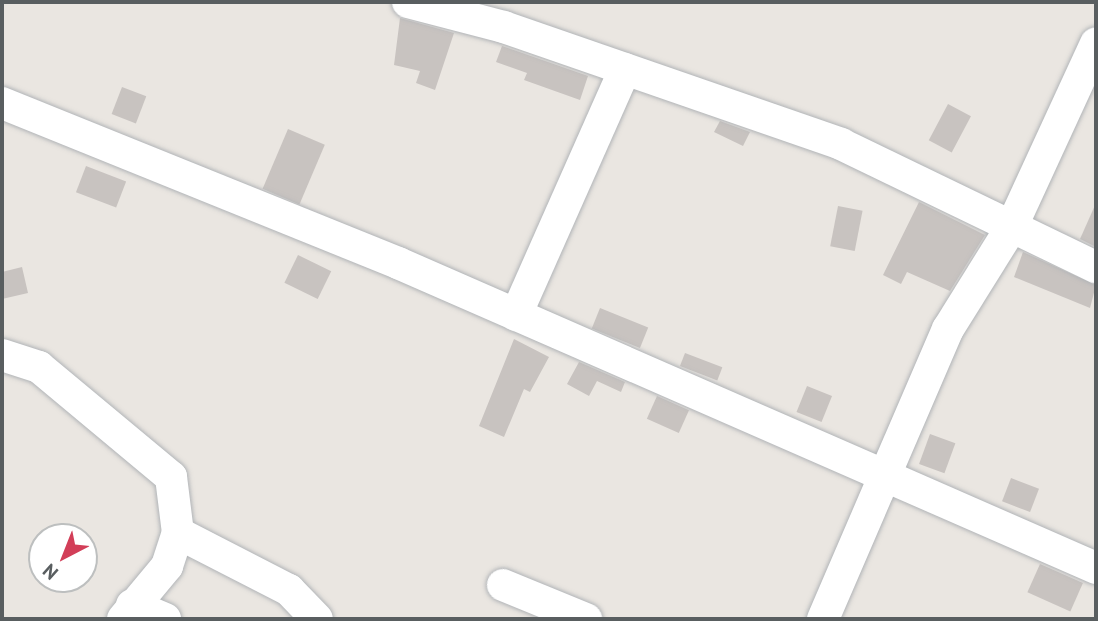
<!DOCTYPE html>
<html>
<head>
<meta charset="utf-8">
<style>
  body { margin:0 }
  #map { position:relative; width:1098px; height:621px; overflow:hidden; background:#eae6e1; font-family:"PT Sans",sans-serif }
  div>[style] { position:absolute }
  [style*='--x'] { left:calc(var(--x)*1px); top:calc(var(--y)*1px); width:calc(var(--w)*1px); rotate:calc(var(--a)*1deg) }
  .building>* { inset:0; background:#c8c3c0; transform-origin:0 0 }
  .roads { filter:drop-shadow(0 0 2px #b1b4b7) drop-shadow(0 0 2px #b1b4b7) }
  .street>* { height:32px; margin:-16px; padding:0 16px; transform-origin:16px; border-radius:16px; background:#fff }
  span { translate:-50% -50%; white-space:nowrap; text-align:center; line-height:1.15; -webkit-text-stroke:5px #fff; paint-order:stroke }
  .frame { position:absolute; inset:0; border:4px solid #595e60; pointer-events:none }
  .north { position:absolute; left:28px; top:523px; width:70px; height:70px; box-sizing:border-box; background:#fff; border:2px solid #bdbfbf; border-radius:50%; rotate:222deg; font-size:19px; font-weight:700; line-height:28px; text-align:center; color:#595e60 }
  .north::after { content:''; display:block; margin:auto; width:24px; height:32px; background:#d23e58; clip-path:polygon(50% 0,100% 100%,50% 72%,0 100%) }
</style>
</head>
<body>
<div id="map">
  <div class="building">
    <div style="clip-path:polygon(400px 18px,454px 33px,435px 90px,416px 83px,420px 71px,394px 65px)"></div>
    <div style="clip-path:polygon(502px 46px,588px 76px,580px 100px,524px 80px,527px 73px,496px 62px)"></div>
    <div style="left:122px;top:87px;width:26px;height:29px;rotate:21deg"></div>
    <div style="left:948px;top:104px;width:26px;height:41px;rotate:28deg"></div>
    <div style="clip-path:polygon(720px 121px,750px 132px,743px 146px,714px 132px)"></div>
    <div style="left:288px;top:129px;width:40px;height:65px;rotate:23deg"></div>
    <div style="left:86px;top:166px;width:43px;height:28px;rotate:21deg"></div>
    <div style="clip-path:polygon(919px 202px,985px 235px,950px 291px,907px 272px,901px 284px,883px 275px)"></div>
    <div style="clip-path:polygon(1096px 203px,1096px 247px,1080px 239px)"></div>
    <div style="left:838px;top:206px;width:25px;height:41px;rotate:11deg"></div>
    <div style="clip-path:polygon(1023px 252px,1096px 285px,1090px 308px,1014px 277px)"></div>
    <div style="left:298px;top:255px;width:37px;height:31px;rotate:26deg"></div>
    <div style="clip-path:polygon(22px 267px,28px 293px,2px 299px,2px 272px)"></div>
    <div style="left:600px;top:308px;width:52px;height:22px;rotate:22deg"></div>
    <div style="clip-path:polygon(514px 339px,549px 357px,530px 392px,524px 389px,504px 437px,479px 426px)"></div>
    <div style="left:685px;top:353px;width:40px;height:14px;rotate:21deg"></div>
    <div style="clip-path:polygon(579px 362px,625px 382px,621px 392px,597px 381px,589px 396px,567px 384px)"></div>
    <div style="left:807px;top:386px;width:27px;height:28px;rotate:22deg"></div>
    <div style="left:657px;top:396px;width:35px;height:25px;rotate:24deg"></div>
    <div style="left:930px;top:434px;width:27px;height:32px;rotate:20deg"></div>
    <div style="left:1011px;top:478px;width:30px;height:25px;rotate:21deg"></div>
    <div style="left:1040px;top:564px;width:47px;height:31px;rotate:24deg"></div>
  </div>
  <div class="roads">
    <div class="street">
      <div style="--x:408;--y:2;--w:99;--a:14.6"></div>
      <div style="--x:504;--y:27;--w:357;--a:19.1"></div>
      <div style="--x:841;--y:144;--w:283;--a:25.8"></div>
      <div style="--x:2;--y:103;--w:427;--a:22"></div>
      <div style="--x:398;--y:263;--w:762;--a:23.6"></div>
      <div style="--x:516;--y:315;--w:269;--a:-66.1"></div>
      <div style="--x:2;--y:355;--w:39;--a:18"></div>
      <div style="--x:39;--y:367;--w:172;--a:39.8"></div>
      <div style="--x:171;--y:477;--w:56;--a:82.9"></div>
      <div style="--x:178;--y:533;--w:125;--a:27.2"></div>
      <div style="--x:289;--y:590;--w:40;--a:46"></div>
      <div style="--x:503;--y:585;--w:90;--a:22.3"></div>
      <div style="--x:132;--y:605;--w:36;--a:23"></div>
      <div style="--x:123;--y:619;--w:69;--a:-50.3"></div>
      <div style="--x:167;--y:566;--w:35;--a:-72"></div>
      <div style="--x:823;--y:619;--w:316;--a:-66.7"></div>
      <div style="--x:948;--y:329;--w:121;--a:-58.1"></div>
      <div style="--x:1012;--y:226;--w:201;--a:-65.3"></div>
    </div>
  </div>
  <div class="frame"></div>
  <div class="north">N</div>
</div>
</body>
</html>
